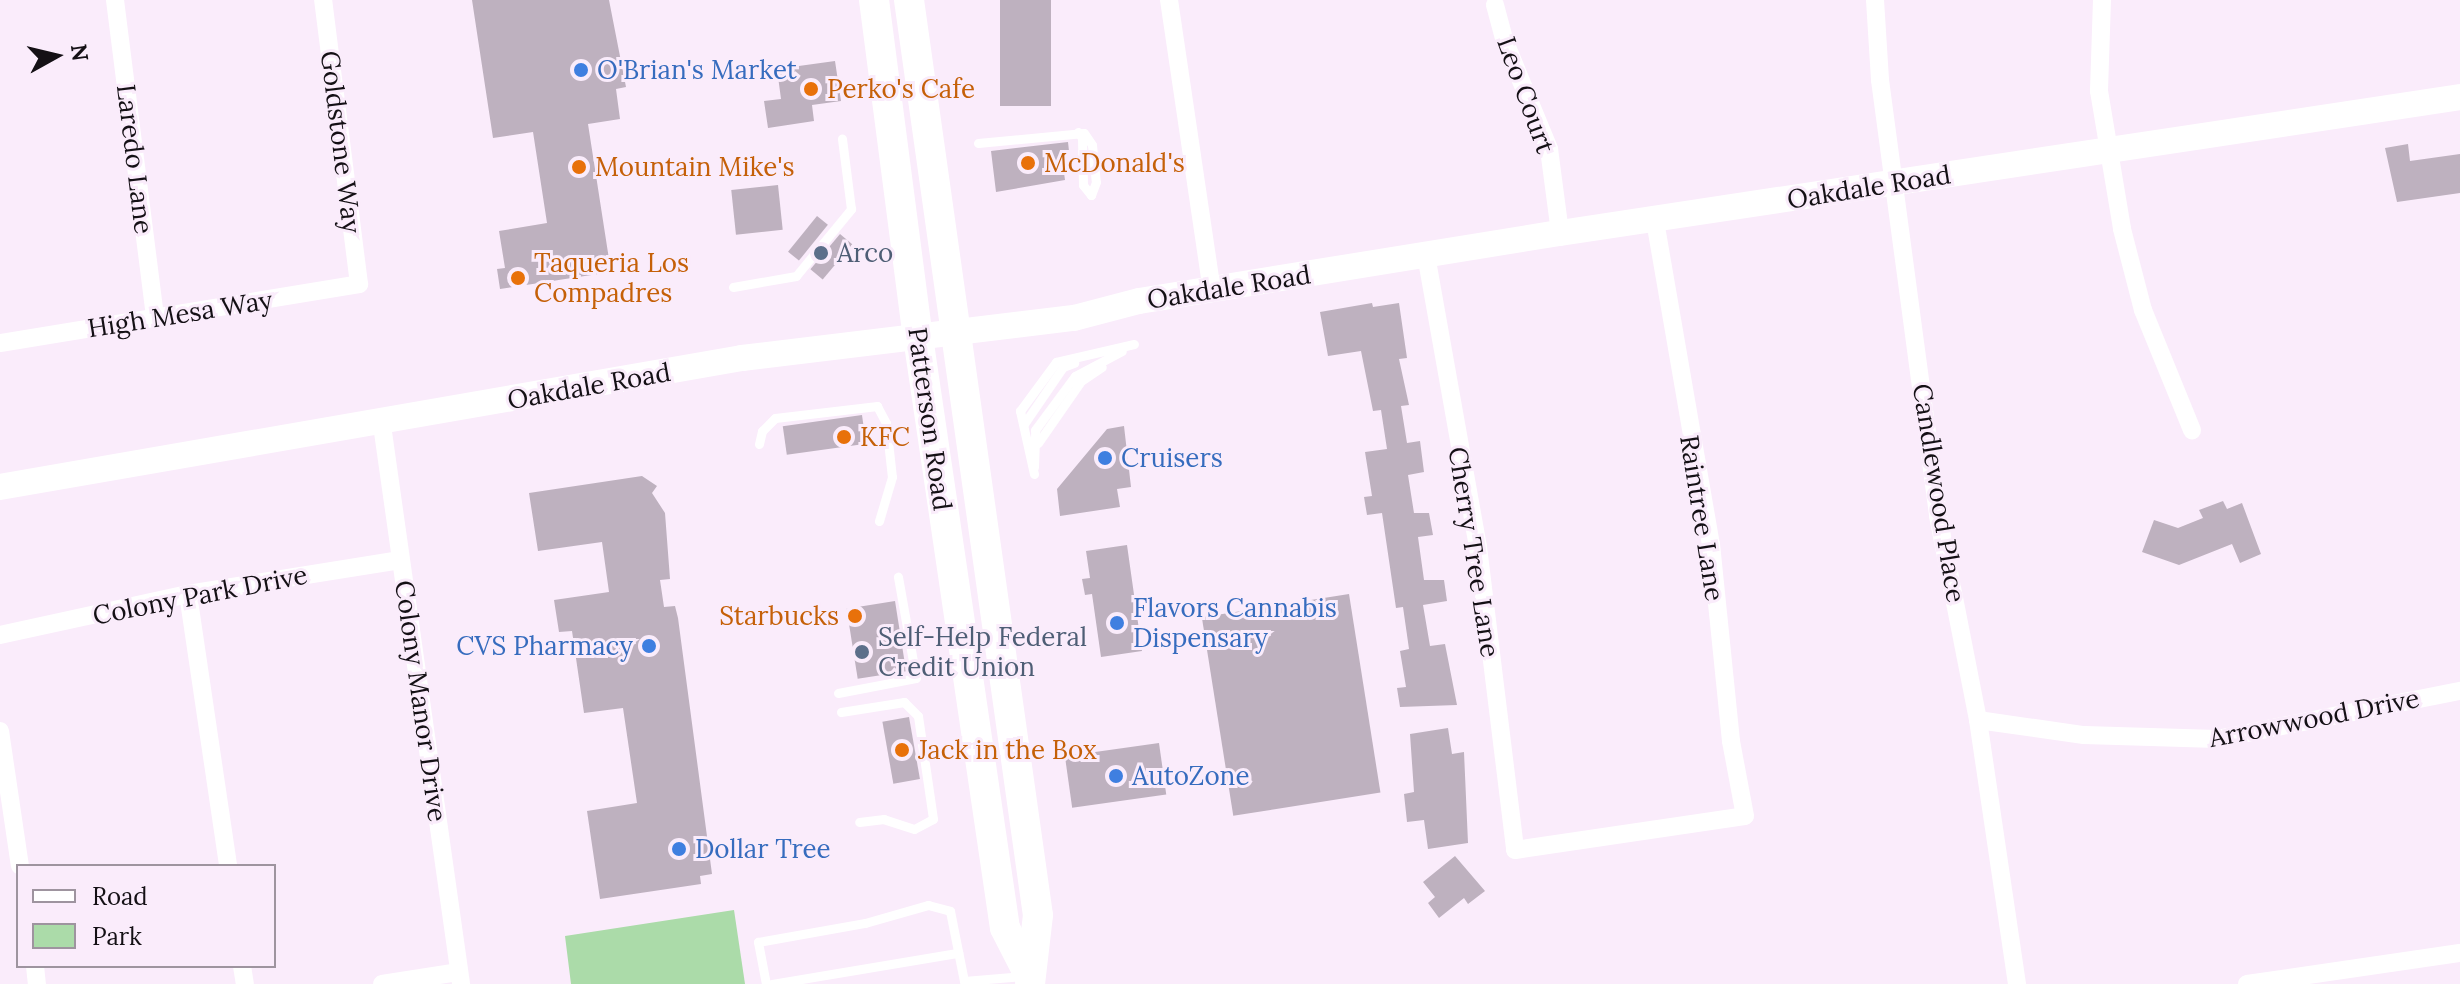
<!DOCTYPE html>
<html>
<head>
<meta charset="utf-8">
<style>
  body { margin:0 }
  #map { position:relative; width:2460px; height:984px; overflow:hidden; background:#faecfb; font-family:Lora,serif }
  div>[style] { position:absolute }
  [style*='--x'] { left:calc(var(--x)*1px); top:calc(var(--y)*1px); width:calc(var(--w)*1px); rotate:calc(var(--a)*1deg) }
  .green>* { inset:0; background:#abdba9 }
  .building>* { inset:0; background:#beb1bf; transform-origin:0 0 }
  .lane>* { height:9px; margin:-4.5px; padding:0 4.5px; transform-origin:4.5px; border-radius:4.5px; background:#fff }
  .street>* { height:18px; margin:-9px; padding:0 9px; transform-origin:9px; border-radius:9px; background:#fff }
  .secondary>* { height:26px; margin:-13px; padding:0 13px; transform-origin:13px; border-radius:13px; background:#fff }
  .primary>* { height:30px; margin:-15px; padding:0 15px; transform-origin:15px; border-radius:15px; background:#fff }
  .dots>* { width:22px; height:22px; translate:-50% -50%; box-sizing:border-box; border:4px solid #faecfb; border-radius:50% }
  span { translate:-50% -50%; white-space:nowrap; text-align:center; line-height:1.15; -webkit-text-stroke:6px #faecfb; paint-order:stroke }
  .shop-label { font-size:26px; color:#366cbe }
  .left { translate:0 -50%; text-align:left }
  .right { translate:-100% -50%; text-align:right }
  .food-label { font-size:26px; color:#c56008 }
  .street-label { font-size:26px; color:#141015 }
  .service-label { font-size:26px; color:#4e5e75 }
  .legend { position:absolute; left:16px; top:864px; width:260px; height:104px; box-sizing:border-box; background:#faecfb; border:2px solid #9e949f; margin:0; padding:10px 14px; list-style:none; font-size:24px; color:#141015 }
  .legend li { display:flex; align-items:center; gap:16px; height:40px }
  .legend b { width:40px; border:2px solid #9e949f }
  .north { position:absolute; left:16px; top:16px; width:80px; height:80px; -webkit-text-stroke:6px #faecfb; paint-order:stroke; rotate:82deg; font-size:22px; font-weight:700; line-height:32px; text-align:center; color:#141015 }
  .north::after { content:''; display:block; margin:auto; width:28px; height:36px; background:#141015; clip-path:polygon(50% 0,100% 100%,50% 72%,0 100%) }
</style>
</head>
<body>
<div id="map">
  <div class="green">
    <div style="clip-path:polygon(734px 910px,745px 984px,571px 984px,565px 936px)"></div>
  </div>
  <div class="building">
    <div style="clip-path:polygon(472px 0,609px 0,626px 87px,616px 89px,620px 119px,588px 124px,611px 272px,500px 289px,497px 269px,505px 268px,499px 231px,547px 223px,533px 132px,493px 138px)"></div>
    <div style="left:1000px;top:0;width:51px;height:106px"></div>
    <div style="clip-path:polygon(835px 61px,841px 101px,812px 105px,814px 121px,768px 128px,764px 101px,781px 99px,777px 69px)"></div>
    <div style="clip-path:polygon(1068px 142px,1069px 151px,1061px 151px,1065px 180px,996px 192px,991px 151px)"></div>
    <div style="clip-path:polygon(2408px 144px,2410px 161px,2460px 154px,2460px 193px,2397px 202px,2385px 148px)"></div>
    <div style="left:778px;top:185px;width:45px;height:47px;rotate:84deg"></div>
    <div style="left:817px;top:216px;width:14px;height:46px;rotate:39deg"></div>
    <div style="left:840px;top:234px;width:16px;height:46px;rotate:40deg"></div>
    <div style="clip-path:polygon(1372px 303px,1373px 307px,1399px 303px,1407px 358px,1399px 359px,1409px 405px,1401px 406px,1407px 443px,1420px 441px,1424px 472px,1408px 475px,1414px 513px,1429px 513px,1433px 535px,1418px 537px,1424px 580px,1444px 580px,1447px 601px,1423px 605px,1430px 646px,1445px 644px,1457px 705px,1400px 707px,1397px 688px,1406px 687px,1400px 651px,1409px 649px,1403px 607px,1396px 608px,1382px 513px,1367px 515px,1364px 497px,1372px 496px,1365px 452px,1387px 449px,1381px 410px,1373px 411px,1361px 351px,1328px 356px,1320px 312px)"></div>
    <div style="left:862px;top:415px;width:29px;height:80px;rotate:82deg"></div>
    <div style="clip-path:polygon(1124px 426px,1131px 487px,1117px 489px,1120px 507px,1060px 516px,1057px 489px,1107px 429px)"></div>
    <div style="clip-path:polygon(642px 476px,657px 486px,652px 493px,665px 513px,670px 579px,660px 580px,664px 607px,675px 606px,678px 618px,712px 874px,700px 876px,701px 884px,600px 899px,587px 811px,637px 803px,623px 708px,584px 713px,572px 631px,559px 632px,554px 600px,609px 592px,602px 542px,538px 551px,529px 493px)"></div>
    <div style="clip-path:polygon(2223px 501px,2227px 509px,2242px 503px,2261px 554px,2240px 563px,2232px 544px,2179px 565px,2142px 552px,2154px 520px,2178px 528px,2203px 518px,2199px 510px)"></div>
    <div style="clip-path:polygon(1127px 545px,1142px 651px,1101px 657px,1092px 594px,1085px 595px,1082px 579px,1090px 578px,1086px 551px)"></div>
    <div style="left:1349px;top:594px;width:201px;height:149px;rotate:81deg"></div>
    <div style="left:895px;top:601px;width:71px;height:49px;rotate:81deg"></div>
    <div style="left:909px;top:717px;width:63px;height:27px;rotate:80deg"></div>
    <div style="clip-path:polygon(1448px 728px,1452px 754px,1464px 752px,1468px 843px,1428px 849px,1424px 820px,1407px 822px,1404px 794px,1414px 792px,1410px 734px)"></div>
    <div style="left:1159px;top:743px;width:52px;height:95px;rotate:82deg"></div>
    <div style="clip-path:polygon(1455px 856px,1485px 891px,1468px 904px,1464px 898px,1439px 918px,1428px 903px,1435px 897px,1423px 882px)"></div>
  </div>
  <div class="lane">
    <div style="--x:1078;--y:132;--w:7;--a:56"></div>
    <div style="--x:1082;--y:138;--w:47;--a:88.8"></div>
    <div style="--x:1083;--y:185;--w:13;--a:51"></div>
    <div style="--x:978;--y:143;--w:106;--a:-5.4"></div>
    <div style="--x:1084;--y:133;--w:14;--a:56"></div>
    <div style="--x:1092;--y:145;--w:37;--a:84"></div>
    <div style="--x:1096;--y:182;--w:14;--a:111"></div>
    <div style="--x:733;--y:287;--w:64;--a:-9.9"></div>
    <div style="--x:796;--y:276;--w:87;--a:-50.6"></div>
    <div style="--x:851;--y:209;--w:71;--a:-97.3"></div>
    <div style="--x:1024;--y:424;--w:69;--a:-55.6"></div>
    <div style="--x:1063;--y:367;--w:12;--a:-20"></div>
    <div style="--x:1038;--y:443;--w:75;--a:-55.3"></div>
    <div style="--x:1081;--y:381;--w:25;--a:-34"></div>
    <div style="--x:759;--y:444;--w:13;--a:-77"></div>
    <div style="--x:762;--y:431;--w:18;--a:-45"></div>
    <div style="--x:775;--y:418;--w:103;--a:-6.7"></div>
    <div style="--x:877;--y:406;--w:19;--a:62"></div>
    <div style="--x:886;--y:423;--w:54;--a:83.7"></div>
    <div style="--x:892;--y:477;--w:46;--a:106.5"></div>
    <div style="--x:1034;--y:467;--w:37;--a:-88"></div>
    <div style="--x:1035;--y:430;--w:67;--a:-53.5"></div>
    <div style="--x:1075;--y:376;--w:53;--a:-28"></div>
    <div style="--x:1034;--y:474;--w:65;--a:-102.5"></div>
    <div style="--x:1020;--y:411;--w:61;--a:-53.7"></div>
    <div style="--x:1056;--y:362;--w:80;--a:-13"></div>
    <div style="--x:838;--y:693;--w:79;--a:-10.9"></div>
    <div style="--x:916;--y:678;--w:103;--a:-100.1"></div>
    <div style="--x:841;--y:712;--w:64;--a:-9"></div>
    <div style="--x:904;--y:702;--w:20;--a:45"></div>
    <div style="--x:918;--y:716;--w:104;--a:81.7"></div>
    <div style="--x:933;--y:819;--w:21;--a:152"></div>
    <div style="--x:914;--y:829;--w:32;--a:-162"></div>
    <div style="--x:884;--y:819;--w:25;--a:173"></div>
    <div style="--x:766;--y:984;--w:43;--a:-100.8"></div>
    <div style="--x:758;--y:942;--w:109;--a:-10.1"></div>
    <div style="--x:865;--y:923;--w:66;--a:-15.9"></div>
    <div style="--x:928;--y:905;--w:23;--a:15"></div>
    <div style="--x:950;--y:911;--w:71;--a:78.7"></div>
    <div style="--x:964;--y:981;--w:58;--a:-4.9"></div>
    <div style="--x:772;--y:984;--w:189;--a:-9.5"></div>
  </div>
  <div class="street">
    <div style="--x:115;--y:0;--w:320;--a:82.8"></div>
    <div style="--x:1169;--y:0;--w:293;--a:81.6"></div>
    <div style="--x:1875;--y:0;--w:80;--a:86.4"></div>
    <div style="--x:1880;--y:80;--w:440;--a:82.4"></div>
    <div style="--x:1938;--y:516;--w:208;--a:78.9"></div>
    <div style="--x:1978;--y:720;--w:267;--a:81.6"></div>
    <div style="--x:2102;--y:0;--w:91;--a:91.9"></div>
    <div style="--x:2099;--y:91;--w:140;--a:80.5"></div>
    <div style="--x:2122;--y:229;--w:84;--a:75.5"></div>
    <div style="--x:2143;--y:310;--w:130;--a:67.8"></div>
    <div style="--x:1495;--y:5;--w:38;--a:75"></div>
    <div style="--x:1505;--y:42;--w:116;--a:67.6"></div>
    <div style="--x:1549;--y:149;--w:85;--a:82.5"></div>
    <div style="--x:1426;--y:255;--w:297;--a:79.9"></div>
    <div style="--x:1478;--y:547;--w:305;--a:83"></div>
    <div style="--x:1515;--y:850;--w:232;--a:-8.4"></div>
    <div style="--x:1745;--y:816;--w:76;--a:-100.6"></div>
    <div style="--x:1731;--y:741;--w:197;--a:-95.8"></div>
    <div style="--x:1711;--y:545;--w:330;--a:-99.8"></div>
    <div style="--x:0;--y:343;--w:364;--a:-9.3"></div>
    <div style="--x:359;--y:284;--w:286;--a:-97.2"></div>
    <div style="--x:381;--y:418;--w:572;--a:81.95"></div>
    <div style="--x:188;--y:594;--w:275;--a:81.6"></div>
    <div style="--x:0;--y:635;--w:192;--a:-12.3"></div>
    <div style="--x:188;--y:594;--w:215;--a:-9.1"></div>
    <div style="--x:1978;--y:720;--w:107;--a:8.1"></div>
    <div style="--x:2084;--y:735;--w:133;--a:1.7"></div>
    <div style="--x:2217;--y:739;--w:248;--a:-11.2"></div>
    <div style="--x:0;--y:731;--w:136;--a:81.6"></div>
    <div style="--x:35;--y:966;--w:18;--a:84"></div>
    <div style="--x:242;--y:966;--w:18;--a:81"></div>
    <div style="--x:382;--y:984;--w:78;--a:-8.9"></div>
    <div style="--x:2247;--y:984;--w:215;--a:-8.3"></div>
  </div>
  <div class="secondary">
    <div style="--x:0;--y:487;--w:753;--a:-9.86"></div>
    <div style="--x:742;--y:358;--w:334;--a:-6.9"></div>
    <div style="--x:1074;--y:318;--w:67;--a:-14.7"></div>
    <div style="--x:1139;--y:301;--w:426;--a:-9.2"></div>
    <div style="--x:1560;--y:233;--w:910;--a:-8.59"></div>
  </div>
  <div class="primary">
    <div style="--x:874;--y:0;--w:340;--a:82.6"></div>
    <div style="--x:918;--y:337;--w:597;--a:81.63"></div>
    <div style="--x:1005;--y:928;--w:53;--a:62.9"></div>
    <div style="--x:909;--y:0;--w:924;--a:81.98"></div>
    <div style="--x:1038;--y:915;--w:69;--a:96.6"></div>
  </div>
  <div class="dots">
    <div style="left:581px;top:70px;background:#3f7fe0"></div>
    <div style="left:811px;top:89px;background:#e8710a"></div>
    <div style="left:1028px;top:163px;background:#e8710a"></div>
    <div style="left:579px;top:167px;background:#e8710a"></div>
    <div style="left:821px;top:253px;background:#5c6f8a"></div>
    <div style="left:518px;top:278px;background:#e8710a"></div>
    <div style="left:844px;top:437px;background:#e8710a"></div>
    <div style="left:1105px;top:458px;background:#3f7fe0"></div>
    <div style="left:855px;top:616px;background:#e8710a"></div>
    <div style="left:1117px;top:623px;background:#3f7fe0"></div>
    <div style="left:649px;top:646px;background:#3f7fe0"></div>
    <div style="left:862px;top:652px;background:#5c6f8a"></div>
    <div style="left:902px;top:750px;background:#e8710a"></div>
    <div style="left:1116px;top:776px;background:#3f7fe0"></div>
    <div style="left:679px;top:849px;background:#3f7fe0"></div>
  </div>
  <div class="shop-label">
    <span class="left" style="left:597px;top:70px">O'Brian's Market</span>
    <span class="left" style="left:1121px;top:458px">Cruisers</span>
    <span class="left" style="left:1133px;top:623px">Flavors Cannabis<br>Dispensary</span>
    <span class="right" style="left:633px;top:646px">CVS Pharmacy</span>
    <span class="left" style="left:1132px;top:776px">AutoZone</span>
    <span class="left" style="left:695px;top:849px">Dollar Tree</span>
  </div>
  <div class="food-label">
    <span class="left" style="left:827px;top:89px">Perko's Cafe</span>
    <span class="left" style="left:1044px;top:163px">McDonald's</span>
    <span class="left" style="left:595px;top:167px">Mountain Mike's</span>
    <span class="left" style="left:534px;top:278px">Taqueria Los<br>Compadres</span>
    <span class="left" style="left:860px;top:437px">KFC</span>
    <span class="right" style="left:839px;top:616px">Starbucks</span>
    <span class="left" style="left:918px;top:750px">Jack in the Box</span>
  </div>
  <div class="street-label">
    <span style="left:1526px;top:95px;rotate:70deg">Leo Court</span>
    <span style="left:341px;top:142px;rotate:83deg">Goldstone Way</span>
    <span style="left:135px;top:159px;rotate:83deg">Laredo Lane</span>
    <span style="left:1869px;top:187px;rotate:-9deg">Oakdale Road</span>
    <span style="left:1229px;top:287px;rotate:-9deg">Oakdale Road</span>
    <span style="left:180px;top:314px;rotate:-9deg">High Mesa Way</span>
    <span style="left:589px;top:386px;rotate:-10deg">Oakdale Road</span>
    <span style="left:930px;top:419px;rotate:82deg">Patterson Road</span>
    <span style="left:1939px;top:493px;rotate:81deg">Candlewood Place</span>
    <span style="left:1702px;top:518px;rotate:81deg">Raintree Lane</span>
    <span style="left:1474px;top:552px;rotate:81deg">Cherry Tree Lane</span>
    <span style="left:200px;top:595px;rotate:-11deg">Colony Park Drive</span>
    <span style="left:421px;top:701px;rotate:82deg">Colony Manor Drive</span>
    <span style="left:2314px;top:718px;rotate:-11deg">Arrowwood Drive</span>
  </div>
  <div class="service-label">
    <span class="left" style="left:837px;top:253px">Arco</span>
    <span class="left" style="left:878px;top:652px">Self-Help Federal<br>Credit Union</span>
  </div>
  <ul class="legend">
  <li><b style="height:10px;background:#fff"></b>Road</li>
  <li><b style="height:22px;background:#abdba9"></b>Park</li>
  </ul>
  <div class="north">N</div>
</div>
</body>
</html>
